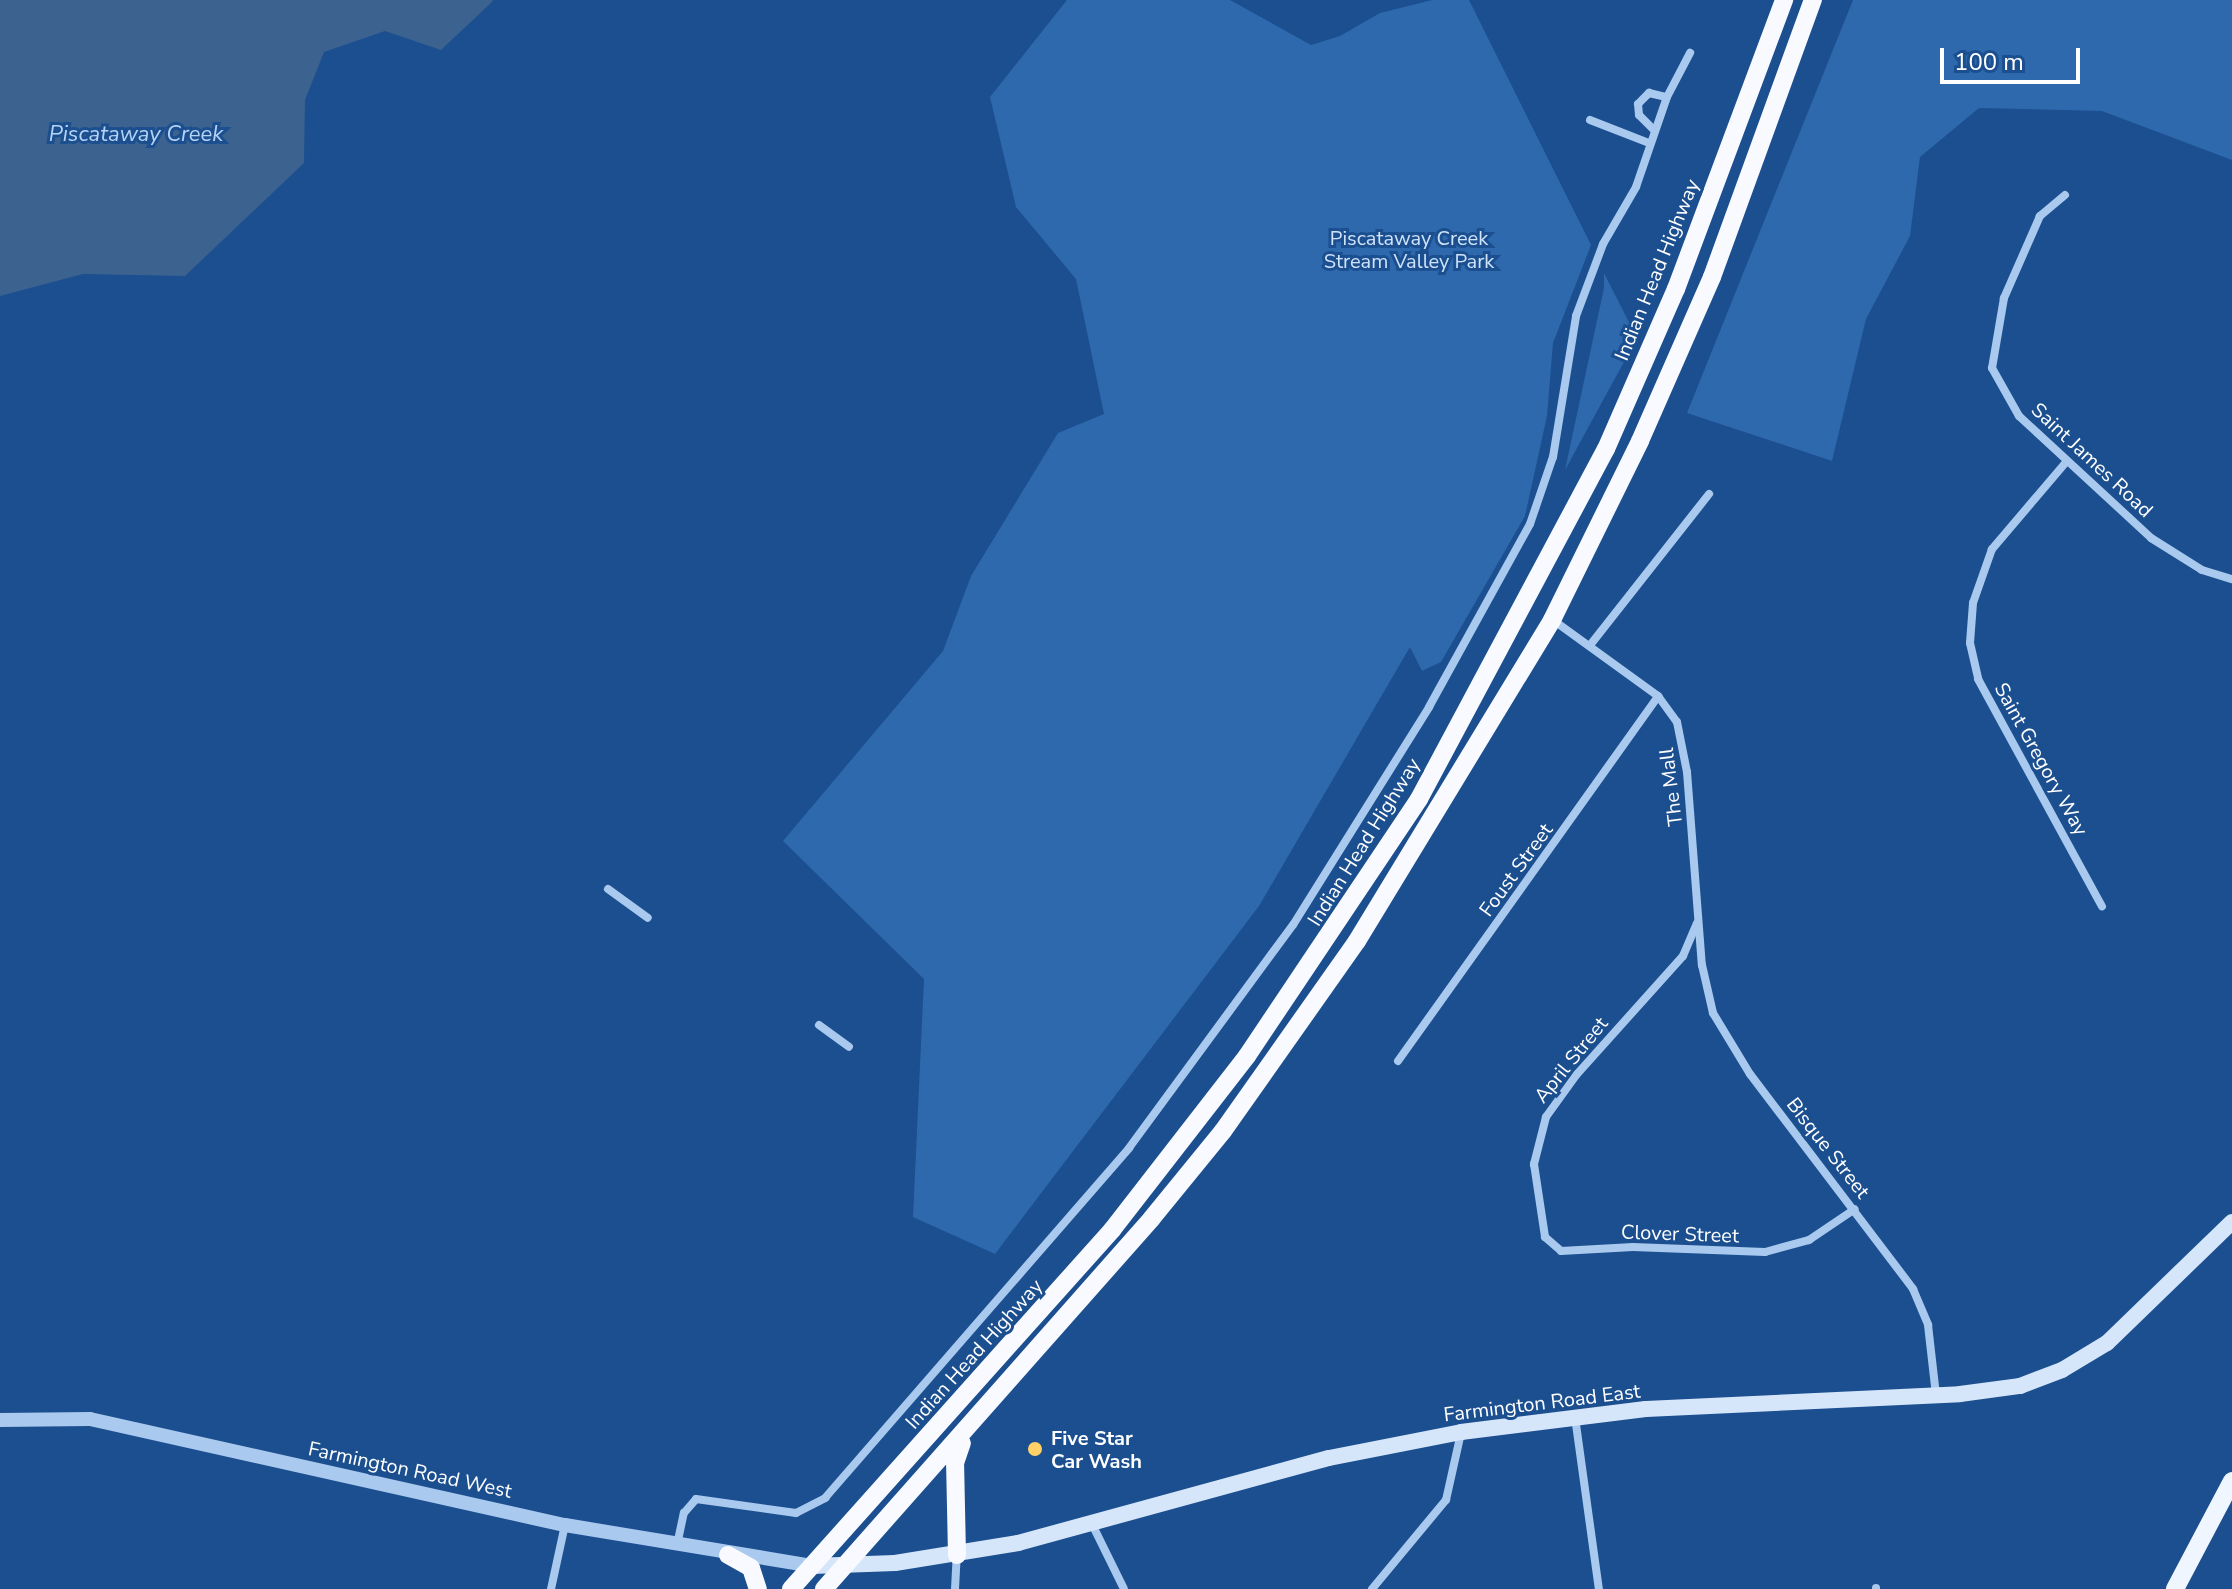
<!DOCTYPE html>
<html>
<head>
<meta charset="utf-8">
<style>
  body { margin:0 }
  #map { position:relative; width:2232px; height:1589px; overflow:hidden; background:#1b4f8f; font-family:"Nunito Sans",sans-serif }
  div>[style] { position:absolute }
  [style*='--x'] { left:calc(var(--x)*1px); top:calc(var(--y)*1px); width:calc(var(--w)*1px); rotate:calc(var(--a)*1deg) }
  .green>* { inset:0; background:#2e69ad }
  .water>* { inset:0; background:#3c6290 }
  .minor>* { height:8px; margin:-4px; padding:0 4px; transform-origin:4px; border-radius:4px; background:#a9c9ee }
  .tertiary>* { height:14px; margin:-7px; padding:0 7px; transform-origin:7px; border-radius:7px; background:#a9c9ee }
  .secondary>* { height:16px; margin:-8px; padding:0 8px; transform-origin:8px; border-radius:8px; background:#d6e6fa }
  .primary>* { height:18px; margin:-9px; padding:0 9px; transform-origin:9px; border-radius:9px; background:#f0f6ff }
  .trunk>* { height:18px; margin:-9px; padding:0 9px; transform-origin:9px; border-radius:9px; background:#f8faff }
  .dots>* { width:22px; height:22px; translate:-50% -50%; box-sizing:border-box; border:4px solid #1b4f8f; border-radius:50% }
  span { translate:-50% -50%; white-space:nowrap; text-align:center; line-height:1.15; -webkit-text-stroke:6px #1b4f8f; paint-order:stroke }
  .park-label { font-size:20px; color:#cfe3fa }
  .street-label { font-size:20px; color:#fff }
  .poi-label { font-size:20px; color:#fff; font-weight:700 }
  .left { translate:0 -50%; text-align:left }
  .water-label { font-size:22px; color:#b5d3f5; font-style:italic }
  .scale { position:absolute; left:1940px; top:48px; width:140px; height:36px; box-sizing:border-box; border:4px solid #fff; border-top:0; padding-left:10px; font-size:24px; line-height:28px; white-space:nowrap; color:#fff; -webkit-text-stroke:6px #1b4f8f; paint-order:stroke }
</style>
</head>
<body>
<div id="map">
  <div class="green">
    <div style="clip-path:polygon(1067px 0,1230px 0,1311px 45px,1340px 36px,1380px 13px,1432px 0,1469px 0,1591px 245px,1553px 343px,1547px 416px,1525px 516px,1441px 662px,1422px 671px,1410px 647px,1259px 906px,995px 1254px,913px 1217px,924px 979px,783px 841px,943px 651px,971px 576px,1058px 433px,1104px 414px,1076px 279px,1016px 207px,990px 97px)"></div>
    <div style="clip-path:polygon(1853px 0,2232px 0,2232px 160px,2102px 111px,1979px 108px,1920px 157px,1910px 236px,1866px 319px,1832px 461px,1687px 413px)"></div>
    <div style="clip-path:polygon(1604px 273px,1637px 338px,1565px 470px,1604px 288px)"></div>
  </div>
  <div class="water">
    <div style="clip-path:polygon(0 0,492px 0,493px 1px,441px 50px,385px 31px,324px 52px,305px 100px,304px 163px,185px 276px,83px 274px,0 296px)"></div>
  </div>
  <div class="minor">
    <div style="--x:1590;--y:120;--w:63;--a:21.3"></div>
    <div style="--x:1654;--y:130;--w:21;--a:-135"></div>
    <div style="--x:1639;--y:115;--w:11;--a:-95"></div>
    <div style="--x:1638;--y:104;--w:16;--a:-45"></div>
    <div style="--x:1649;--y:93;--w:18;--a:13"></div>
    <div style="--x:2065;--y:195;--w:33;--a:140"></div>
    <div style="--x:2040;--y:216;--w:90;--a:113.7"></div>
    <div style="--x:2004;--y:298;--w:71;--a:99.7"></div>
    <div style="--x:1992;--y:368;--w:55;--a:60.6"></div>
    <div style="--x:2019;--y:416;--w:180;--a:42.7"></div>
    <div style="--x:2151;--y:538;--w:60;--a:32.1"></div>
    <div style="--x:2202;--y:570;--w:31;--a:17"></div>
    <div style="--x:2067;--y:461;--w:116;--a:130.4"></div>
    <div style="--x:1992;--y:549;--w:57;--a:109.4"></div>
    <div style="--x:1973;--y:603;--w:40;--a:94.3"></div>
    <div style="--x:1970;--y:643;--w:37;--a:77"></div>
    <div style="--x:1978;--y:679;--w:259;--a:61.4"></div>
    <div style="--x:1553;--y:620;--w:130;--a:35.9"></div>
    <div style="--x:1658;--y:696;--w:32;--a:54"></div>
    <div style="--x:1677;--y:722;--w:51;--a:78.7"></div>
    <div style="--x:1687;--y:772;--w:194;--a:85.6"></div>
    <div style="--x:1702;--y:965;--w:49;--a:77.1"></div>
    <div style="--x:1713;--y:1013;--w:71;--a:58.8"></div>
    <div style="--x:1750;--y:1074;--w:270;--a:52.8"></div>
    <div style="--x:1913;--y:1289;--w:39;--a:67"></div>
    <div style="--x:1928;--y:1325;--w:70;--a:83.5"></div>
    <div style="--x:1591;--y:644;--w:191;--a:-51.8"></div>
    <div style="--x:608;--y:889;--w:49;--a:35.9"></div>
    <div style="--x:1697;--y:923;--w:36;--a:113"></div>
    <div style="--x:1683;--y:956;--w:159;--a:131.9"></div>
    <div style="--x:1577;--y:1074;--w:53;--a:125.8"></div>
    <div style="--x:1546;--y:1117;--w:49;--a:104.3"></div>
    <div style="--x:1534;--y:1164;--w:74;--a:81.4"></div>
    <div style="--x:1545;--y:1237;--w:21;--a:41"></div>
    <div style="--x:1561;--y:1251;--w:72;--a:-3.2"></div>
    <div style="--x:1633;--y:1247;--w:132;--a:2.2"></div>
    <div style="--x:1765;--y:1252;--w:46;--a:-15.3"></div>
    <div style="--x:1809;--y:1240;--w:55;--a:-34"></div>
    <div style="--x:819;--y:1025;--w:37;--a:36"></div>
    <div style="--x:1398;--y:1061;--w:448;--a:-54.5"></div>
    <div style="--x:1575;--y:1417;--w:174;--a:82.1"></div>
    <div style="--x:1092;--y:1524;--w:72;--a:63.8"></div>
    <div style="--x:677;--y:1545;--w:33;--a:-78"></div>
    <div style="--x:684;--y:1513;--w:18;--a:-49"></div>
    <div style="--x:696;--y:1499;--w:101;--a:8"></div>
    <div style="--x:796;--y:1513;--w:33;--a:-27"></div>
    <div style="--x:825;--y:1498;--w:464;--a:-49"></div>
    <div style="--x:1129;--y:1148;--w:277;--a:-53.7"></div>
    <div style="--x:1293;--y:925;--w:257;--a:-58"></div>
    <div style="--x:1429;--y:707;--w:209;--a:-61.1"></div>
    <div style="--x:1530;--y:524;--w:71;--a:-71.1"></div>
    <div style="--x:1553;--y:457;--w:143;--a:-80.7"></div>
    <div style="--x:1576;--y:316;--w:77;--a:-69.4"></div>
    <div style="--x:1603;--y:244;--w:66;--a:-59.9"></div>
    <div style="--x:1636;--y:187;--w:95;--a:-71"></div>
    <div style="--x:1667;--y:97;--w:50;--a:-62.4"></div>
    <div style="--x:551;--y:1589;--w:66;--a:-77.7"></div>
    <div style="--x:955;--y:1589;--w:34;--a:-87"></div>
    <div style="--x:1372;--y:1589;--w:116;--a:-50.3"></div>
    <div style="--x:1446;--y:1500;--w:69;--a:-77.4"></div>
    <div style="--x:1876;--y:1589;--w:1;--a:-90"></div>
  </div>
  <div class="tertiary">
    <div style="--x:0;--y:1420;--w:90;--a:-0.6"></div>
    <div style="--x:90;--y:1419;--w:487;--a:12.6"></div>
    <div style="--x:565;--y:1525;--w:250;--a:9.4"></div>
  </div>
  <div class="secondary">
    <div style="--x:812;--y:1566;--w:83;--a:-2.1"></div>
    <div style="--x:895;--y:1563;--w:125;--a:-9.2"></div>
    <div style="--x:1018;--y:1543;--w:322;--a:-15.3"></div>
    <div style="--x:1329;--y:1458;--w:135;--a:-11.1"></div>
    <div style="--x:1461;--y:1432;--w:186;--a:-7.1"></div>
    <div style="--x:1646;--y:1409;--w:314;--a:-2.7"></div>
    <div style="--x:1960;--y:1394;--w:61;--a:-7.6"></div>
    <div style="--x:2020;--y:1386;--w:45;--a:-20.9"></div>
    <div style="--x:2062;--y:1370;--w:52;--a:-31"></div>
    <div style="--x:2107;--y:1343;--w:174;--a:-44.1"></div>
  </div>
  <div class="primary">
    <div style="--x:2175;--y:1589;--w:122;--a:-62.2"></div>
  </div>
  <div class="trunk">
    <div style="--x:728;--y:1555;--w:26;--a:29"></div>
    <div style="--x:751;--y:1568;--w:22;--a:72"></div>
    <div style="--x:957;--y:1555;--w:92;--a:-91.2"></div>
    <div style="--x:955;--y:1463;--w:21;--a:-71"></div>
    <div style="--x:791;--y:1589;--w:482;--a:-48.2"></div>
    <div style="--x:1112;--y:1230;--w:220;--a:-52.2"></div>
    <div style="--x:1247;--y:1056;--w:309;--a:-56.2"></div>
    <div style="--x:1419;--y:799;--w:397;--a:-61.9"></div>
    <div style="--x:1606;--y:449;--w:175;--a:-66.4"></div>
    <div style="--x:1676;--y:289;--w:309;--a:-69.5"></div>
    <div style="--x:824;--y:1589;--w:495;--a:-48.5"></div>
    <div style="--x:1152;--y:1218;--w:112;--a:-50.8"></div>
    <div style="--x:1223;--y:1131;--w:232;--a:-54.8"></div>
    <div style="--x:1357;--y:941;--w:376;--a:-58.7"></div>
    <div style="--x:1552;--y:620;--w:199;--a:-63.8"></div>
    <div style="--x:1640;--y:441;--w:179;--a:-66.3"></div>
    <div style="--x:1712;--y:277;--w:295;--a:-70"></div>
  </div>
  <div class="dots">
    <div style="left:1035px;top:1449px;background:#ffd166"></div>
  </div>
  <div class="park-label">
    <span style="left:1409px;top:250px">Piscataway Creek<br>Stream Valley Park</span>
  </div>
  <div class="street-label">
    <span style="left:1657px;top:270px;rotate:-68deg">Indian Head Highway</span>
    <span style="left:2092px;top:460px;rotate:43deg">Saint James Road</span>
    <span style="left:2041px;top:759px;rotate:61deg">Saint Gregory Way</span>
    <span style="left:1671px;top:787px;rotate:-97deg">The Mall</span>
    <span style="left:1364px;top:842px;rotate:-58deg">Indian Head Highway</span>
    <span style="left:1516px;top:870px;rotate:-54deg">Foust Street</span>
    <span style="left:1571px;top:1060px;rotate:-51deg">April Street</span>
    <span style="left:1828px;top:1148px;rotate:52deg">Bisque Street</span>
    <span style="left:1680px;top:1234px;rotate:2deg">Clover Street</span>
    <span style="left:974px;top:1354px;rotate:-48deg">Indian Head Highway</span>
    <span style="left:1542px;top:1403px;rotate:-7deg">Farmington Road East</span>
    <span style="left:410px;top:1470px;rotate:12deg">Farmington Road West</span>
  </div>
  <div class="poi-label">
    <span class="left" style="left:1051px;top:1450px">Five Star<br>Car Wash</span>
  </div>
  <div class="water-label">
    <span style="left:136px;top:135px">Piscataway Creek</span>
  </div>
  <div class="scale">100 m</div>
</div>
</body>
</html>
